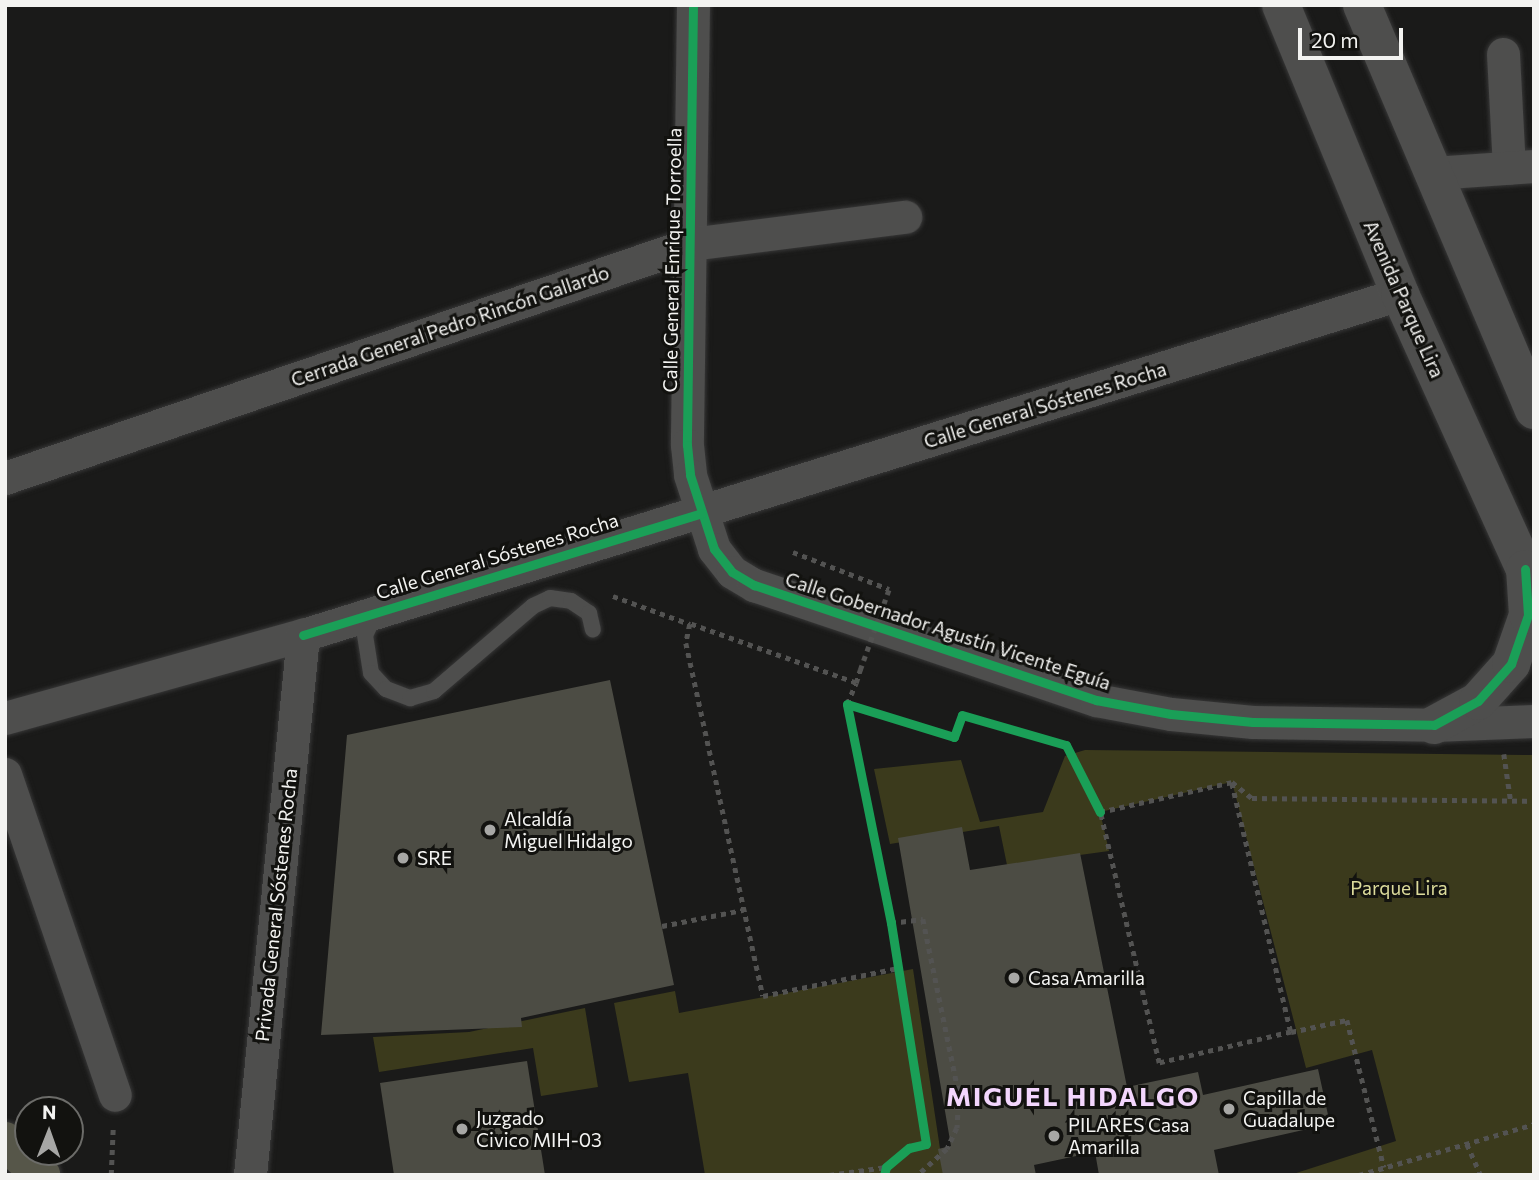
<!DOCTYPE html>
<html>
<head>
<meta charset="utf-8">
<style>
  body { margin:0 }
  #map { position:relative; width:1539px; height:1180px; overflow:hidden; background:#1a1a19; font-family:Commissioner,sans-serif }
  div>[style] { position:absolute }
  [style*='--x'] { left:calc(var(--x)*1px); top:calc(var(--y)*1px); width:calc(var(--w)*1px); rotate:calc(var(--a)*1deg) }
  .green>* { inset:0; background:#3b3a1c }
  .building>* { inset:0; background:#4c4c44 }
  .path>* { height:4.5px; margin-top:-2.25px; transform-origin:0; background:repeating-linear-gradient(90deg,#535352 0 5px,transparent 0 10px) }
  .roads { filter:drop-shadow(0 0 2px #373737) drop-shadow(0 0 2px #373737) }
  .lane>* { height:16px; margin:-8px; padding:0 8px; transform-origin:8px; border-radius:8px; background:#4e4e4d }
  .street>* { height:33px; margin:-16.5px; padding:0 16.5px; transform-origin:16.5px; border-radius:16.5px; background:#4e4e4d }
  .secondary>* { height:38px; margin:-19px; padding:0 19px; transform-origin:19px; border-radius:19px; background:#4e4e4d }
  .highway>* { height:38px; margin:-19px; padding:0 19px; transform-origin:19px; border-radius:19px; background:#565649 }
  .path-bridge>* { height:4.5px; margin-top:-2.25px; transform-origin:0; background:repeating-linear-gradient(90deg,#535352 0 5px,transparent 0 10px) }
  .cycleway>* { height:9px; margin:-4.5px; padding:0 4.5px; transform-origin:4.5px; border-radius:4.5px; background:#1a9f57 }
  .dots>* { width:19px; height:19px; translate:-50% -50%; box-sizing:border-box; border:4px solid #12120f; border-radius:50% }
  span { translate:-50% -50%; white-space:nowrap; text-align:center; line-height:1.15; -webkit-text-stroke:6px #12120f; paint-order:stroke }
  .street-label { font-size:19px; color:#f3f3f1 }
  .poi-label { font-size:19px; color:#f3f3f1 }
  .left { translate:0 -50%; text-align:left }
  .park-label { font-size:19px; color:#dcdb9b }
  .district-label { font-size:26px; color:#f3d6fd; font-weight:700; letter-spacing:2px }
  .frame { position:absolute; inset:0; border:7px solid #f3f3f1; pointer-events:none }
  .north { position:absolute; left:14px; top:1096px; width:70px; height:70px; box-sizing:border-box; background:#12120f; border:2px solid #6c6c69; border-radius:50%; rotate:1deg; font-size:19px; font-weight:700; line-height:28px; text-align:center; color:#f3f3f1 }
  .north::after { content:''; display:block; margin:auto; width:24px; height:32px; background:#a7a7a5; clip-path:polygon(50% 0,100% 100%,50% 72%,0 100%) }
  .scale { position:absolute; left:1298px; top:28px; width:105px; height:32px; box-sizing:border-box; border:4px solid #f3f3f1; border-top:0; padding-left:9px; font-size:21px; line-height:24px; white-space:nowrap; color:#f3f3f1; -webkit-text-stroke:5px #12120f; paint-order:stroke }
</style>
</head>
<body>
<div id="map">
  <div class="green">
    <div style="clip-path:polygon(1085px 750px,1534px 755px,1534px 1175px,1290px 1175px,1396px 1141px,1372px 1050px,1306px 1068px,1232px 782px,1100px 812px,1109px 851px,1007px 865px,999px 826px,890px 844px,874px 769px,961px 760px,980px 822px,1043px 812px,1065px 756px)"></div>
    <div style="clip-path:polygon(913px 969px,944px 1175px,705px 1175px,688px 1073px,629px 1082px,614px 1003px,675px 991px,679px 1013px)"></div>
    <div style="clip-path:polygon(585px 1008px,598px 1087px,541px 1096px,533px 1048px,379px 1072px,373px 1037px,469px 1032px)"></div>
  </div>
  <div class="building">
    <div style="clip-path:polygon(610px 680px,674px 985px,521px 1018px,522px 1027px,321px 1035px,347px 735px)"></div>
    <div style="clip-path:polygon(962px 827px,970px 870px,1080px 853px,1127px 1087px,1198px 1072px,1203px 1095px,1318px 1069px,1330px 1124px,1214px 1150px,1219px 1175px,1099px 1175px,1095px 1152px,1034px 1165px,1036px 1175px,943px 1175px,938px 1149px,951px 1146px,898px 838px)"></div>
    <div style="clip-path:polygon(527px 1061px,545px 1175px,394px 1175px,380px 1083px)"></div>
  </div>
  <div class="path">
    <div style="--x:793;--y:552;--w:103;--a:21.1"></div>
    <div style="--x:613;--y:596;--w:82;--a:20"></div>
    <div style="--x:856;--y:683;--w:14;--a:-73"></div>
    <div style="--x:847;--y:704;--w:23;--a:-67"></div>
    <div style="--x:856;--y:683;--w:176;--a:-160.4"></div>
    <div style="--x:690;--y:624;--w:19;--a:102"></div>
    <div style="--x:686;--y:643;--w:361;--a:77.7"></div>
    <div style="--x:763;--y:996;--w:138;--a:-11.7"></div>
    <div style="--x:1504;--y:754;--w:49;--a:81.7"></div>
    <div style="--x:1232;--y:783;--w:256;--a:76.7"></div>
    <div style="--x:1291;--y:1032;--w:57;--a:-12.1"></div>
    <div style="--x:1347;--y:1020;--w:152;--a:75.9"></div>
    <div style="--x:891;--y:923;--w:32;--a:-7"></div>
    <div style="--x:923;--y:919;--w:180;--a:78.4"></div>
    <div style="--x:959;--y:1095;--w:33;--a:93"></div>
    <div style="--x:957;--y:1128;--w:23;--a:115"></div>
    <div style="--x:947;--y:1149;--w:39;--a:138"></div>
    <div style="--x:662;--y:926;--w:83;--a:-11.2"></div>
    <div style="--x:1291;--y:1032;--w:136;--a:166.8"></div>
    <div style="--x:1159;--y:1063;--w:258;--a:-103.2"></div>
    <div style="--x:1100;--y:812;--w:135;--a:-12.8"></div>
    <div style="--x:1232;--y:782;--w:26;--a:39"></div>
    <div style="--x:1252;--y:798;--w:282;--a:0.6"></div>
    <div style="--x:1467;--y:1144;--w:34;--a:66"></div>
    <div style="--x:111;--y:1175;--w:48;--a:-87.6"></div>
    <div style="--x:567;--y:1175;--w:12;--a:0"></div>
    <div style="--x:829;--y:1175;--w:58;--a:-8"></div>
    <div style="--x:1359;--y:1175;--w:182;--a:-16.2"></div>
  </div>
  <div class="roads">
    <div class="lane">
      <div style="--x:375;--y:614;--w:23;--a:115"></div>
      <div style="--x:365;--y:635;--w:38;--a:81"></div>
      <div style="--x:371;--y:673;--w:22;--a:47"></div>
      <div style="--x:386;--y:689;--w:26;--a:21"></div>
      <div style="--x:410;--y:698;--w:25;--a:-16"></div>
      <div style="--x:434;--y:691;--w:130;--a:-40.6"></div>
      <div style="--x:533;--y:606;--w:19;--a:-25"></div>
      <div style="--x:550;--y:598;--w:21;--a:8"></div>
      <div style="--x:571;--y:601;--w:22;--a:34"></div>
      <div style="--x:589;--y:613;--w:17;--a:77"></div>
    </div>
    <div class="street">
      <div style="--x:693;--y:5;--w:440;--a:90.8"></div>
      <div style="--x:687;--y:445;--w:30;--a:84"></div>
      <div style="--x:690;--y:475;--w:78;--a:72"></div>
      <div style="--x:714;--y:549;--w:29;--a:52"></div>
      <div style="--x:732;--y:572;--w:26;--a:31"></div>
      <div style="--x:754;--y:585;--w:361;--a:18.6"></div>
      <div style="--x:1096;--y:700;--w:76;--a:10.6"></div>
      <div style="--x:1171;--y:714;--w:82;--a:5.6"></div>
      <div style="--x:1253;--y:722;--w:181;--a:0.9"></div>
      <div style="--x:1434;--y:725;--w:100;--a:-2.3"></div>
      <div style="--x:1503;--y:54;--w:114;--a:87"></div>
      <div style="--x:1433;--y:173;--w:101;--a:-4"></div>
      <div style="--x:5;--y:478;--w:724;--a:-18.86"></div>
      <div style="--x:690;--y:244;--w:217;--a:-7.2"></div>
      <div style="--x:5;--y:718;--w:309;--a:-15.6"></div>
      <div style="--x:303;--y:635;--w:1149;--a:-17.27"></div>
      <div style="--x:5;--y:774;--w:339;--a:71.1"></div>
      <div style="--x:250;--y:1175;--w:543;--a:-84.39"></div>
    </div>
    <div class="secondary">
      <div style="--x:1281;--y:5;--w:313;--a:67.6"></div>
      <div style="--x:1400;--y:294;--w:325;--a:65.6"></div>
      <div style="--x:1362;--y:5;--w:440;--a:67"></div>
      <div style="--x:1434;--y:725;--w:50;--a:-28.6"></div>
      <div style="--x:1478;--y:701;--w:50;--a:-48.3"></div>
      <div style="--x:1511;--y:664;--w:52;--a:-70.9"></div>
      <div style="--x:1528;--y:615;--w:46;--a:-93.7"></div>
    </div>
    <div class="highway">
      <div style="--x:5;--y:1141;--w:50;--a:43.4"></div>
    </div>
  </div>
  <div class="path-bridge">
    <div style="--x:860;--y:670;--w:86;--a:-70.3"></div>
  </div>
  <div class="cycleway">
    <div style="--x:693;--y:5;--w:440;--a:90.8"></div>
    <div style="--x:687;--y:445;--w:30;--a:84"></div>
    <div style="--x:690;--y:475;--w:78;--a:72"></div>
    <div style="--x:714;--y:549;--w:29;--a:52"></div>
    <div style="--x:732;--y:572;--w:26;--a:31"></div>
    <div style="--x:754;--y:585;--w:361;--a:18.6"></div>
    <div style="--x:1096;--y:700;--w:76;--a:10.6"></div>
    <div style="--x:1171;--y:714;--w:82;--a:5.6"></div>
    <div style="--x:1253;--y:722;--w:181;--a:0.9"></div>
    <div style="--x:1434;--y:725;--w:50;--a:-28.6"></div>
    <div style="--x:1478;--y:701;--w:50;--a:-48.3"></div>
    <div style="--x:1511;--y:664;--w:52;--a:-70.9"></div>
    <div style="--x:1528;--y:615;--w:46;--a:-93.7"></div>
    <div style="--x:303;--y:635;--w:417;--a:-17"></div>
    <div style="--x:884;--y:1175;--w:8;--a:-76"></div>
    <div style="--x:886;--y:1167;--w:30;--a:-40"></div>
    <div style="--x:909;--y:1148;--w:17;--a:-13"></div>
    <div style="--x:926;--y:1144;--w:224;--a:-99"></div>
    <div style="--x:891;--y:923;--w:223;--a:-101.4"></div>
    <div style="--x:847;--y:704;--w:112;--a:17.1"></div>
    <div style="--x:954;--y:737;--w:23;--a:-70"></div>
    <div style="--x:962;--y:715;--w:108;--a:16.1"></div>
    <div style="--x:1066;--y:745;--w:75;--a:63.1"></div>
  </div>
  <div class="dots">
    <div style="left:490px;top:830px;background:#a7a7a5"></div>
    <div style="left:403px;top:858px;background:#a7a7a5"></div>
    <div style="left:1014px;top:978px;background:#a7a7a5"></div>
    <div style="left:1229px;top:1109px;background:#a7a7a5"></div>
    <div style="left:462px;top:1129px;background:#a7a7a5"></div>
    <div style="left:1054px;top:1136px;background:#a7a7a5"></div>
  </div>
  <div class="street-label">
    <span style="left:672px;top:260px;rotate:-89deg">Calle General Enrique Torroella</span>
    <span style="left:1404px;top:299px;rotate:66deg">Avenida Parque Lira</span>
    <span style="left:450px;top:326px;rotate:-19deg">Cerrada General Pedro Rincón Gallardo</span>
    <span style="left:1045px;top:405px;rotate:-17deg">Calle General Sóstenes Rocha</span>
    <span style="left:497px;top:556px;rotate:-17deg">Calle General Sóstenes Rocha</span>
    <span style="left:948px;top:631px;rotate:18deg">Calle Gobernador Agustín Vicente Eguía</span>
    <span style="left:276px;top:905px;rotate:-84deg">Privada General Sóstenes Rocha</span>
  </div>
  <div class="poi-label">
    <span class="left" style="left:504px;top:830px">Alcaldía<br>Miguel Hidalgo</span>
    <span class="left" style="left:417px;top:858px">SRE</span>
    <span class="left" style="left:1028px;top:978px">Casa Amarilla</span>
    <span class="left" style="left:1243px;top:1109px">Capilla de<br>Guadalupe</span>
    <span class="left" style="left:476px;top:1129px">Juzgado<br>Civico MIH-03</span>
    <span class="left" style="left:1068px;top:1136px">PILARES Casa<br>Amarilla</span>
  </div>
  <div class="park-label">
    <span style="left:1399px;top:888px">Parque Lira</span>
  </div>
  <div class="district-label">
    <span style="left:1073px;top:1096px">MIGUEL HIDALGO</span>
  </div>
  <div class="frame"></div>
  <div class="north">N</div>
  <div class="scale">20 m</div>
</div>
</body>
</html>
